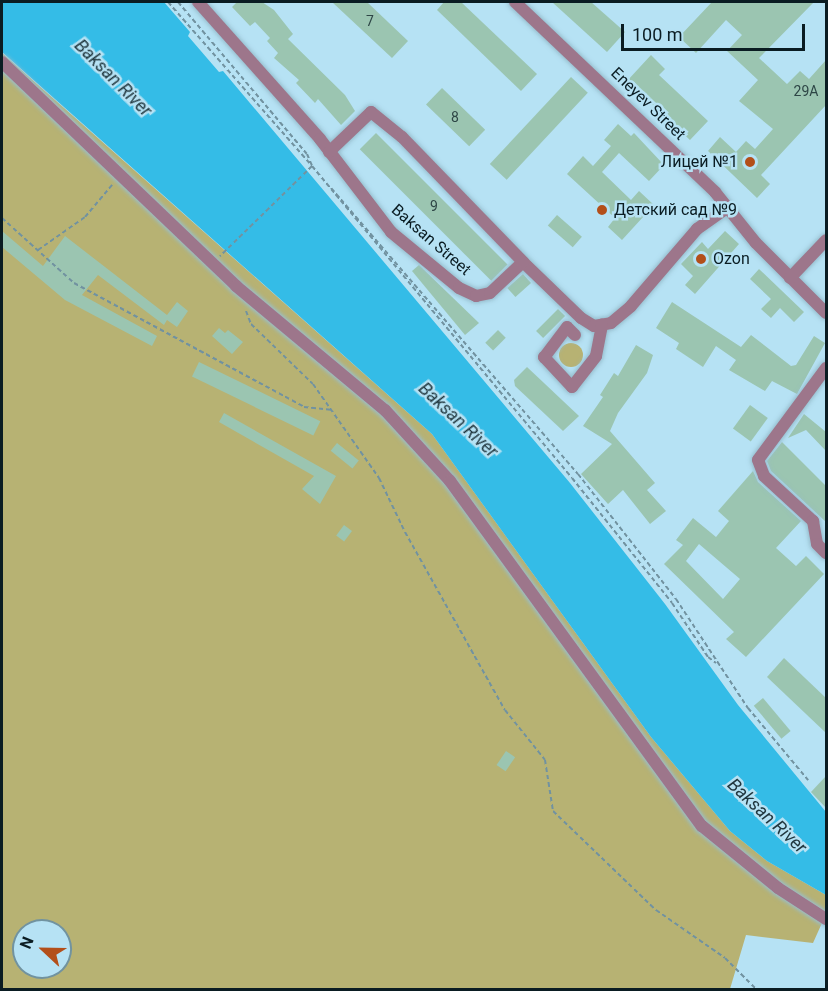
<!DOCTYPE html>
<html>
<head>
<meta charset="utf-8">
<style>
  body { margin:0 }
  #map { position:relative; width:828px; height:991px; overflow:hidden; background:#b6e2f4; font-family:Roboto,sans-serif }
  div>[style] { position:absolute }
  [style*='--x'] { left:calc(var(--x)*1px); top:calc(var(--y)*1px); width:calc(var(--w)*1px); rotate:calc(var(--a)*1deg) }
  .green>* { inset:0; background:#b7b273 }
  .round { border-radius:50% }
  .water>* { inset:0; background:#34bce7 }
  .building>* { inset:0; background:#9bc5b1; transform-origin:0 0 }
  .path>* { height:2px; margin-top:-1px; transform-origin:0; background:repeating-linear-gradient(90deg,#7192a0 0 4.5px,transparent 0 7.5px) }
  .roads { filter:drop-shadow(0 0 2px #97bece) drop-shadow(0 0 2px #97bece) }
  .minor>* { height:12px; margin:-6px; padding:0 6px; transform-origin:6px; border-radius:6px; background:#9d768b }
  .dots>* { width:16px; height:16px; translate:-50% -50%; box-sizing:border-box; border:3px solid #b6e2f4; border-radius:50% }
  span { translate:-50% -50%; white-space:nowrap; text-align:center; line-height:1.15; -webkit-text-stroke:5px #b6e2f4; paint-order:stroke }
  .number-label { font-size:14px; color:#2e4646 }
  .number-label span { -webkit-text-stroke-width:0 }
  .street-label { font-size:16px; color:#0a1c22 }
  .poi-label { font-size:16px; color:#0a1c22 }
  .right { translate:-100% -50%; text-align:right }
  .left { translate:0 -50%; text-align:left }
  .water-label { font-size:18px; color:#21373f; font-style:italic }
  .frame { position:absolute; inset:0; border:3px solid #0a1c22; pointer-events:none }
  .north { position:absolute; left:12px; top:919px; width:60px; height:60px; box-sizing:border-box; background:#b6e2f4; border:2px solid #7193a0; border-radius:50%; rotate:292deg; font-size:16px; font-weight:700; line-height:24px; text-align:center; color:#0a1c22 }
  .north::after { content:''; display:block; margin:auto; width:21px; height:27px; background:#b34f1a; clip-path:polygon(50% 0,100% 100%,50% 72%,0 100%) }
  .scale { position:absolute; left:621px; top:24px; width:184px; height:27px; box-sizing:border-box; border:3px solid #0a1c22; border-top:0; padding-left:8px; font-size:18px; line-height:21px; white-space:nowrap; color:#0a1c22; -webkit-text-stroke:4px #b6e2f4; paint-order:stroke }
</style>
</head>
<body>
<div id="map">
  <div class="green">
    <div style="clip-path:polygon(evenodd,2px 53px,432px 434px,651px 737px,730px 831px,767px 861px,826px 895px,826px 914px,813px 943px,746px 935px,730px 989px,2px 989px,2px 53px,24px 931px,60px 931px,60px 967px,24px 967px,24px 931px)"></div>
    <div class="round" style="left:559px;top:343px;width:24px;height:24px"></div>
  </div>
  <div class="water">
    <div style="clip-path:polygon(2px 2px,164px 2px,190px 32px,188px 36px,219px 72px,223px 71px,570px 483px,665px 604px,738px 705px,826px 812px,826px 895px,767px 861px,730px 831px,651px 737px,432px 434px,2px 52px)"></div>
  </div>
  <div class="building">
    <div style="clip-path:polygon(237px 2px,262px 2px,274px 10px,293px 34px,288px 39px,345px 95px,355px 111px,341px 125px,318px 99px,315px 103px,296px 83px,299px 80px,274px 58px,278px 53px,267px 41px,270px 38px,255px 22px,250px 26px,232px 7px)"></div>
    <div style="clip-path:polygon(332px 2px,367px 2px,408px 41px,392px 58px)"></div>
    <div style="clip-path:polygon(444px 2px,461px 2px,537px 74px,521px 91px,437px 10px)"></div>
    <div style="clip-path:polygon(552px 2px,591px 2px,625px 32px,607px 52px)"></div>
    <div style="clip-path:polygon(712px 2px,814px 2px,759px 58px,787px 84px,800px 71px,809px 79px,826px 60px,826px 105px,761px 175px,770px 184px,757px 198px,708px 151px,720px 137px,736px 152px,746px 141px,755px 149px,773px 129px,739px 101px,758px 80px,727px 51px,742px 35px,726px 20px,696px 53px,679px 37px)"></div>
    <div style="clip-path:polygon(651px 55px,665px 69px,659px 75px,708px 121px,690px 140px,627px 81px)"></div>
    <div style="left:571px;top:77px;width:23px;height:119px;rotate:43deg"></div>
    <div style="left:442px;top:88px;width:60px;height:23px;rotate:44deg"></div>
    <div style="clip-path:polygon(618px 124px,631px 136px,634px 133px,664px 165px,649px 181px,619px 153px,602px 172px,631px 200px,639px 191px,654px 205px,622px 240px,608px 227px,615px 218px,567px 174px,583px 156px,593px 166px,611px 146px,604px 140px)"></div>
    <div style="left:376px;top:133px;width:186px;height:23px;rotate:45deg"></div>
    <div style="left:557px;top:215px;width:33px;height:14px;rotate:41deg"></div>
    <div style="clip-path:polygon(2px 231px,43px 266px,65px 236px,167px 315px,177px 302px,188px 311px,177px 327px,167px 320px,164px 325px,98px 275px,82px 295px,157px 336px,152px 346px,65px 300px,2px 247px)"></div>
    <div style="clip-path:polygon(725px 231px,739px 244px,695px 294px,685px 285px,693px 276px,681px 264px,702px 242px,708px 249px)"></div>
    <div style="clip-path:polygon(419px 265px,479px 323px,465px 335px,412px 271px)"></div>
    <div style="clip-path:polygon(759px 269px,804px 312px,794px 322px,780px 308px,771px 318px,761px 309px,771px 299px,750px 279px)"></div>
    <div style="left:523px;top:274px;width:12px;height:21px;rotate:48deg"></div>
    <div style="clip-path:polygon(672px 302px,741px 347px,751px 335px,791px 366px,796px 365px,814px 336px,825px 343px,797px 394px,772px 381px,765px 391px,729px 370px,736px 360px,716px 346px,703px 367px,676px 349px,679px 343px,656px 328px)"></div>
    <div style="left:558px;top:309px;width:10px;height:31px;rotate:45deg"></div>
    <div style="clip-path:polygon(219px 328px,225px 333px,228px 330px,243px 342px,232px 354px,212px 336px)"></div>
    <div style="left:498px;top:330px;width:11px;height:18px;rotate:45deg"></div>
    <div style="clip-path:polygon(636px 345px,653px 355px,647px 373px,618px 413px,610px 431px,655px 483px,647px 490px,666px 511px,650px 524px,623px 490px,608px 504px,581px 474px,612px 444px,583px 426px,603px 397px,600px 395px,614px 373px,618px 376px)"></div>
    <div style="left:199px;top:362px;width:135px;height:16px;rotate:26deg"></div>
    <div style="clip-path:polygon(527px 367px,579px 416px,563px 431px,515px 386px,514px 380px)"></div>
    <div style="left:750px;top:405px;width:22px;height:29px;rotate:36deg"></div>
    <div style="clip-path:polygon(224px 413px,336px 476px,320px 504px,302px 489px,314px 476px,219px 422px)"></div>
    <div style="clip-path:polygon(804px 414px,826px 432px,826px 451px,806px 430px,788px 438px)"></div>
    <div style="clip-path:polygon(782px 442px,826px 486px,826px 522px,771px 471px,767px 461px)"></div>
    <div style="left:337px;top:443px;width:28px;height:10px;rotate:39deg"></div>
    <div style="clip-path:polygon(evenodd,753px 471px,758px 482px,801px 521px,776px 548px,796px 566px,806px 556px,824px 574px,746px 657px,726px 639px,734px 632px,664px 564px,683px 545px,676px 540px,693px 518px,716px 537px,729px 521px,718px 511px,753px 471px,699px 544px,740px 579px,723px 599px,686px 561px,699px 544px)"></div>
    <div style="left:344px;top:525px;width:10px;height:13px;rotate:37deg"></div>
    <div style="clip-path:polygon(784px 658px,826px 698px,826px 733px,767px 677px)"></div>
    <div style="left:763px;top:698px;width:43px;height:12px;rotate:50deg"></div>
    <div style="left:506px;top:751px;width:11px;height:17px;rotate:34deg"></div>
    <div style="clip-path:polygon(826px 776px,826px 808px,811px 792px)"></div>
  </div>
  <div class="path">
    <div style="--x:168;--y:2;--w:218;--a:48.7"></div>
    <div style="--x:312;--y:166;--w:406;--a:50.2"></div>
    <div style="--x:572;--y:478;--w:160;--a:51.3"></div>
    <div style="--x:672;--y:603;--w:65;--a:56.3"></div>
    <div style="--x:708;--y:657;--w:10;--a:37"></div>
    <div style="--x:178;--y:2;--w:199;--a:49.7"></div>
    <div style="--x:307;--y:154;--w:13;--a:67"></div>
    <div style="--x:312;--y:166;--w:129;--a:135.6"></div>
    <div style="--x:331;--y:188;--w:378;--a:49.2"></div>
    <div style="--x:578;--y:474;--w:159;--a:51.9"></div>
    <div style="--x:676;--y:599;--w:131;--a:56.6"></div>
    <div style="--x:748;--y:708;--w:94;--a:50.2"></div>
    <div style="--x:2;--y:218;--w:97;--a:42.1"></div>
    <div style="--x:74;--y:283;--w:261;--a:28.3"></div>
    <div style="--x:304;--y:407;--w:27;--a:6"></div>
    <div style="--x:38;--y:250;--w:57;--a:-35.1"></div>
    <div style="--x:85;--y:217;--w:42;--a:-49.8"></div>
    <div style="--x:246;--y:311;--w:14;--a:69"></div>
    <div style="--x:251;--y:324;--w:86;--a:44.1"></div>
    <div style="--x:313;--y:384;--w:115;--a:54.9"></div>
    <div style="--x:379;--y:478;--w:60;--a:64.3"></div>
    <div style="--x:405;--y:532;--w:204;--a:60.7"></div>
    <div style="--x:505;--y:710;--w:64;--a:51.3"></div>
    <div style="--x:545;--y:760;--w:52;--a:81.1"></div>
    <div style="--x:553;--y:811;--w:143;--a:43.9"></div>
    <div style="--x:656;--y:910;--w:84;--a:34.8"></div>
    <div style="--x:725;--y:958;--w:45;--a:45"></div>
  </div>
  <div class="roads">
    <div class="minor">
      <div style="--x:198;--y:2;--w:183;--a:48.3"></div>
      <div style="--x:320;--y:139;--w:117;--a:52.6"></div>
      <div style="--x:391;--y:232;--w:88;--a:39.5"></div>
      <div style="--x:459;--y:288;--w:19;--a:25"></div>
      <div style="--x:476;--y:296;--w:14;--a:-12"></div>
      <div style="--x:490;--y:293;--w:45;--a:-43.2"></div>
      <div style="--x:523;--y:262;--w:81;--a:44"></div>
      <div style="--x:581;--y:318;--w:15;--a:32"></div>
      <div style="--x:594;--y:326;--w:17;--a:-10"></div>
      <div style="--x:611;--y:323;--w:26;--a:-40"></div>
      <div style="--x:631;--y:306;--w:101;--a:-49.4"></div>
      <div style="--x:697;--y:229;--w:35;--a:-35"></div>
      <div style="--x:515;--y:2;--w:276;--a:43.5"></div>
      <div style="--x:715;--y:192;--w:65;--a:51.2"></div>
      <div style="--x:756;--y:243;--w:99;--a:45"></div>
      <div style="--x:2;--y:62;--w:324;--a:43.7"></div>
      <div style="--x:236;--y:286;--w:194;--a:39.8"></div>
      <div style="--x:385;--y:410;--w:96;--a:47.5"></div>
      <div style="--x:450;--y:481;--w:427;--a:53.9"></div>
      <div style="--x:702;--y:826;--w:98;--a:39.2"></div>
      <div style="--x:778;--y:888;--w:57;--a:32.9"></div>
      <div style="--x:329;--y:152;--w:58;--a:-43.6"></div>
      <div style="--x:371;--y:112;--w:40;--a:39"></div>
      <div style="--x:402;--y:137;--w:174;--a:45.9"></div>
      <div style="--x:790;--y:278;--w:52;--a:-46.5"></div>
      <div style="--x:575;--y:335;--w:11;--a:-135"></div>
      <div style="--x:567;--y:327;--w:38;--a:127"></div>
      <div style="--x:544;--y:357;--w:41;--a:47"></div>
      <div style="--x:572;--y:387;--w:39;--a:-52"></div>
      <div style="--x:596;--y:356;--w:32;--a:-79"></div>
      <div style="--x:826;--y:368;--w:114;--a:126.5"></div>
      <div style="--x:758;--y:460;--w:17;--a:69"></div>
      <div style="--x:764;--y:476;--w:67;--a:42.6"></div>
      <div style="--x:813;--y:521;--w:23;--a:80"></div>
      <div style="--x:817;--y:544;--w:13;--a:45"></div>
    </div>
  </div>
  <div class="dots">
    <div style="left:750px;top:162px;background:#b34f1a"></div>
    <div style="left:602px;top:210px;background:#b34f1a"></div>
    <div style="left:701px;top:259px;background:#b34f1a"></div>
  </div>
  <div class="number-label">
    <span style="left:370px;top:21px">7</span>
    <span style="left:806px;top:91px">29А</span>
    <span style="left:455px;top:117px">8</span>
    <span style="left:434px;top:206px">9</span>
  </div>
  <div class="street-label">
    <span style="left:648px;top:104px;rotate:44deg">Eneyev Street</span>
    <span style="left:431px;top:240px;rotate:41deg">Baksan Street</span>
  </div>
  <div class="poi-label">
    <span class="right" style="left:738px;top:162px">Лицей №1</span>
    <span class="left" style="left:614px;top:210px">Детский сад №9</span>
    <span class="left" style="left:713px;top:259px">Ozon</span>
  </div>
  <div class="water-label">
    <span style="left:113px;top:78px;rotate:45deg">Baksan River</span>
    <span style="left:458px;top:420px;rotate:43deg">Baksan River</span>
    <span style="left:767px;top:816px;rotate:43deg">Baksan River</span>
  </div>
  <div class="frame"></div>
  <div class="north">N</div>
  <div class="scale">100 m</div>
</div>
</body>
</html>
